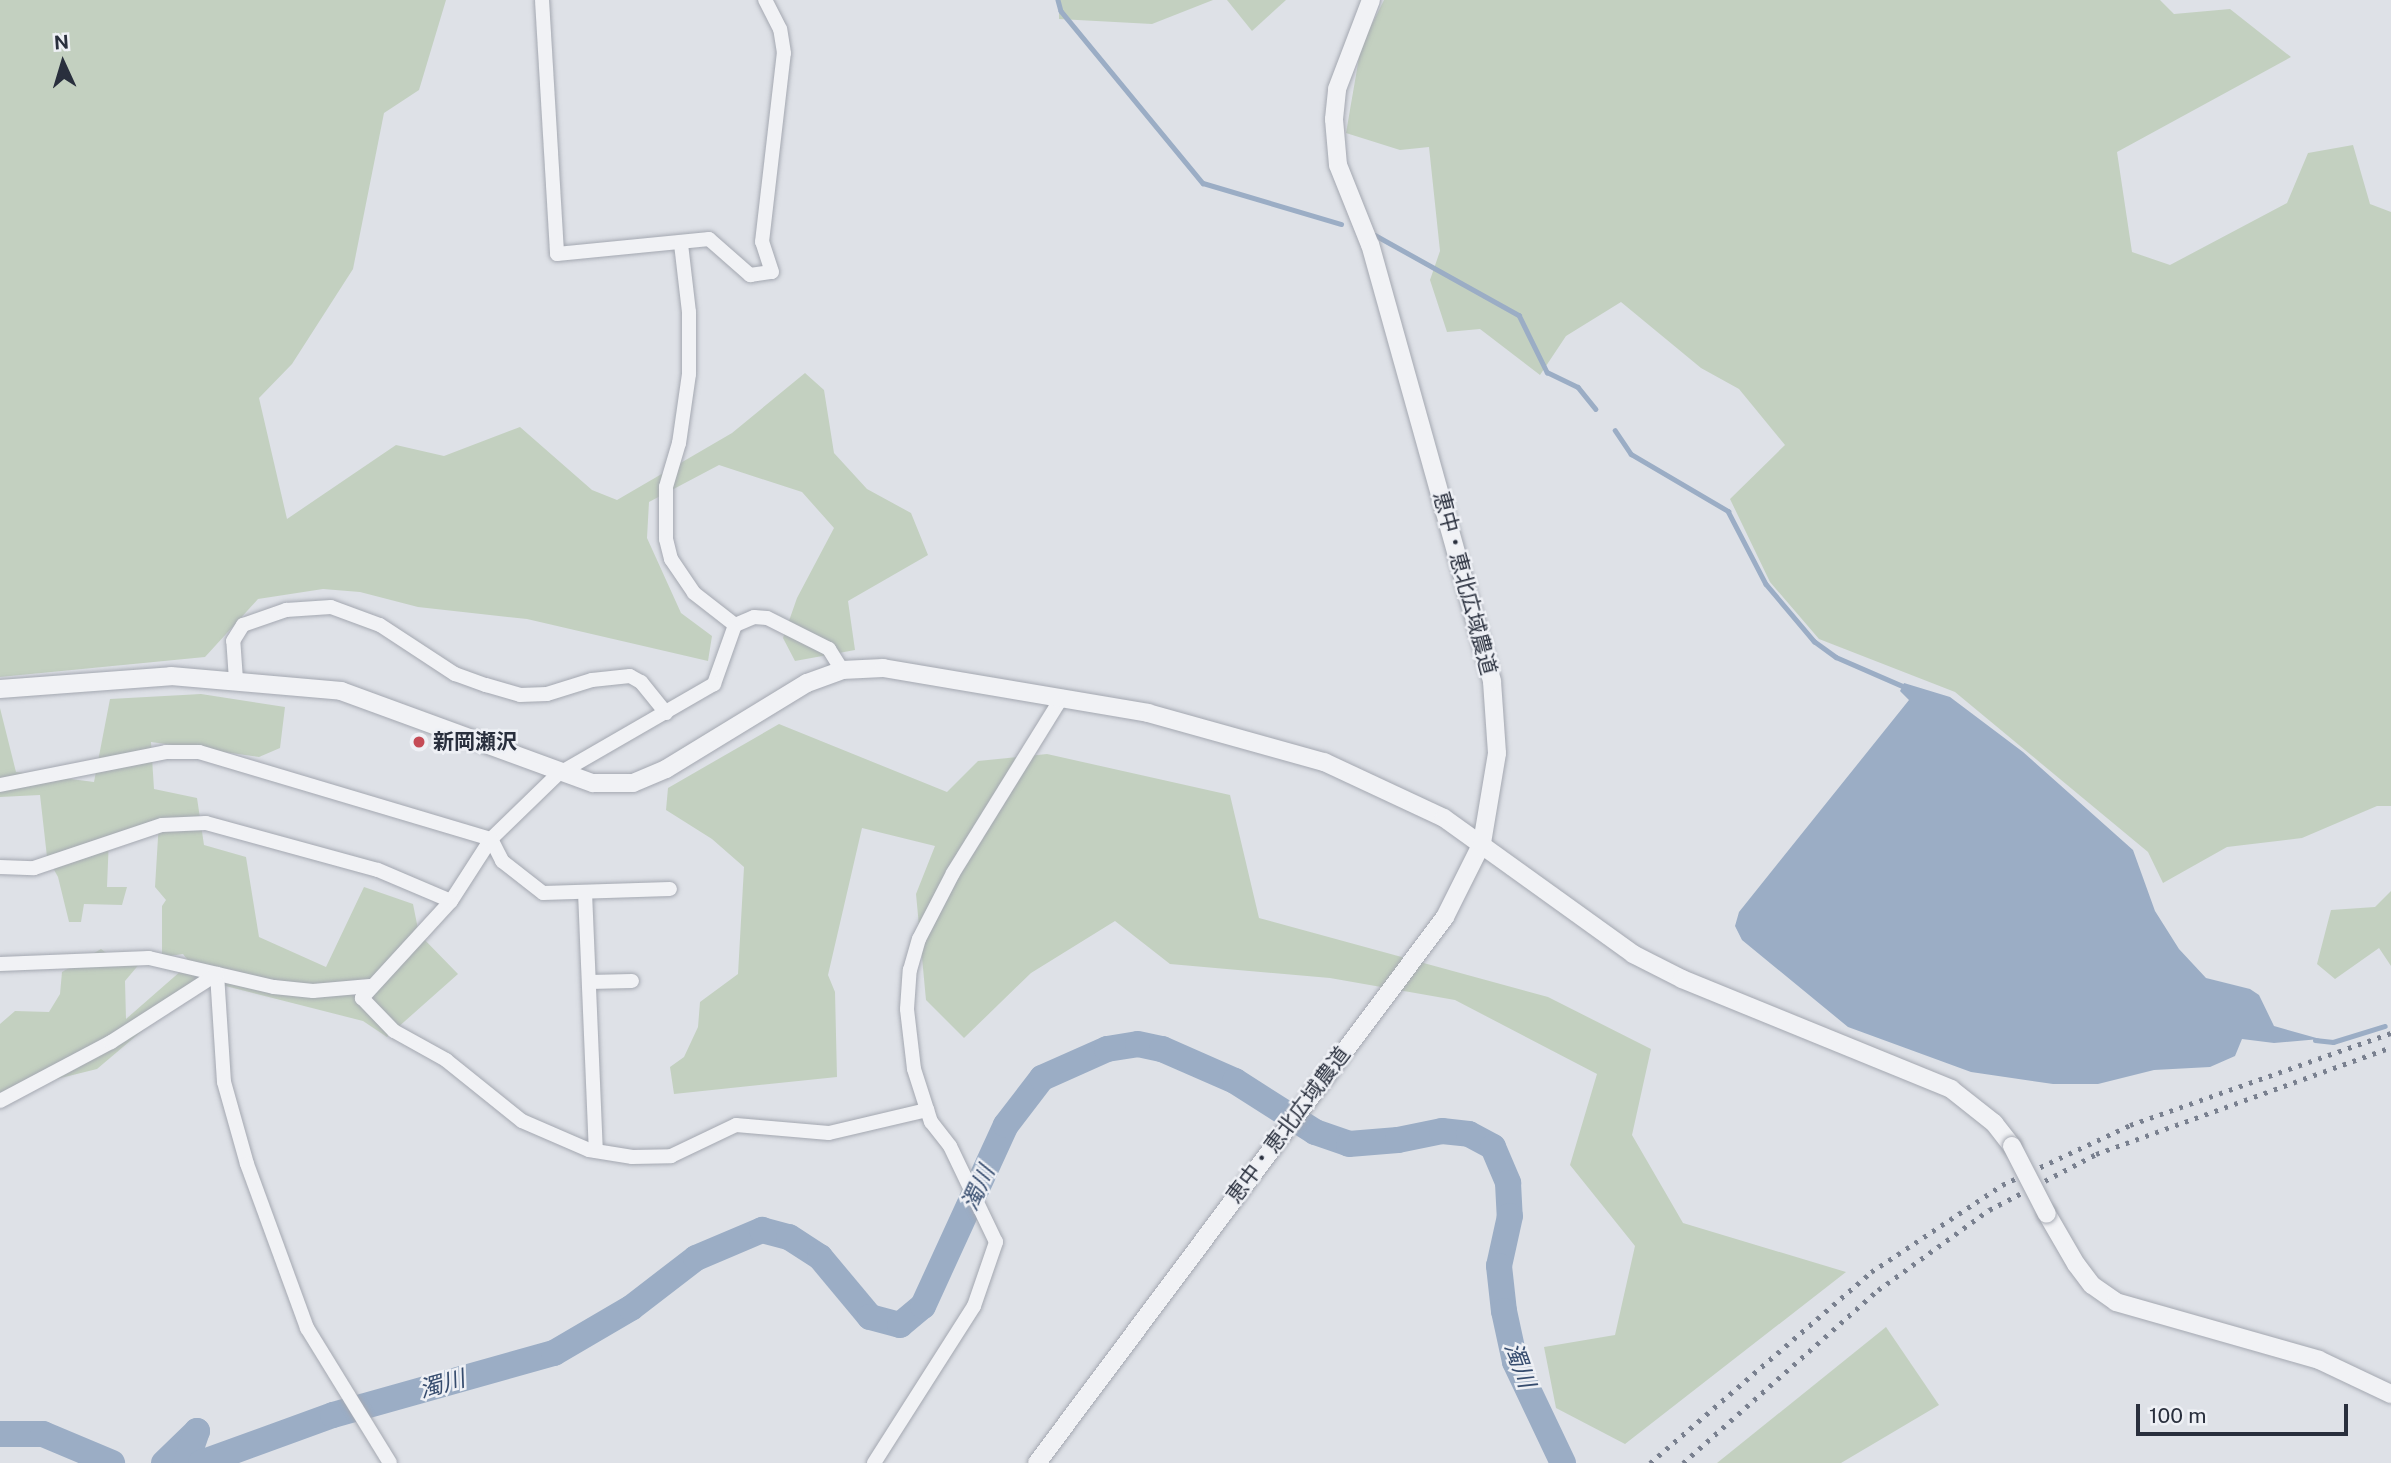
<!DOCTYPE html>
<html>
<head>
<meta charset="utf-8">
<style>
  body { margin:0 }
  #map { position:relative; width:2391px; height:1463px; overflow:hidden; background:#dee1e7; font-family:"Public Sans","Noto Sans JP",sans-serif }
  div>[style] { position:absolute }
  [style*='--x'] { left:calc(var(--x)*1px); top:calc(var(--y)*1px); width:calc(var(--w)*1px); rotate:calc(var(--a)*1deg) }
  .green>* { inset:0; background:#c3d0c0 }
  .water>* { inset:0; background:#9badc5 }
  .stream>* { height:4.5px; margin:-2.25px; padding:0 2.25px; transform-origin:2.25px; border-radius:2.25px; background:#9badc5 }
  .river>* { height:26px; margin:-13px; padding:0 13px; transform-origin:13px; border-radius:13px; background:#9badc5 }
  .roads { filter:drop-shadow(0 0 2px #a4a8b1) drop-shadow(0 0 2px #a4a8b1) }
  .minor>* { height:14px; margin:-7px; padding:0 7px; transform-origin:7px; border-radius:7px; background:#f1f2f5 }
  .tertiary>* { height:18px; margin:-9px; padding:0 9px; transform-origin:9px; border-radius:9px; background:#f1f2f5 }
  .rail>* { height:4.5px; margin-top:-2.25px; transform-origin:0; background:repeating-linear-gradient(90deg,#79808f 0 3.5px,transparent 0 10.5px) }
  .bridges { filter:drop-shadow(0 0 2px #a4a8b1) drop-shadow(0 0 2px #a4a8b1) }
  .tertiary-bridge>* { height:18px; margin:-9px; padding:0 9px; transform-origin:9px; border-radius:9px; background:#f1f2f5 }
  .dots>* { width:19px; height:19px; translate:-50% -50%; box-sizing:border-box; border:4px solid #eef0f5; border-radius:50% }
  span { translate:-50% -50%; white-space:nowrap; text-align:center; line-height:1.15; -webkit-text-stroke:5px #eef0f5; paint-order:stroke }
  .street-label { font-size:21px; color:#292f3d }
  .poi-label { font-size:21px; color:#292f3d; font-weight:700 }
  .left { translate:0 -50%; text-align:left }
  .water-label { font-size:23px; color:#364c6e; font-style:italic }
  .north { position:absolute; left:28px; top:28px; width:70px; height:70px; -webkit-text-stroke:5px #eef0f5; paint-order:stroke; rotate:356deg; font-size:19px; font-weight:700; line-height:28px; text-align:center; color:#292f3d }
  .north::after { content:''; display:block; margin:auto; width:24px; height:32px; background:#292f3d; clip-path:polygon(50% 0,100% 100%,50% 72%,0 100%) }
  .scale { position:absolute; left:2136px; top:1404px; width:212px; height:32px; box-sizing:border-box; border:4px solid #292f3d; border-top:0; padding-left:9px; font-size:21px; line-height:24px; white-space:nowrap; color:#292f3d; -webkit-text-stroke:5px #eef0f5; paint-order:stroke }
</style>
</head>
<body>
<div id="map">
  <div class="green">
    <div style="clip-path:polygon(0 0,446px 0,419px 90px,384px 113px,353px 269px,292px 364px,259px 398px,287px 519px,396px 445px,444px 456px,520px 427px,592px 490px,617px 500px,732px 433px,805px 373px,824px 390px,834px 453px,867px 489px,911px 513px,928px 555px,848px 601px,855px 650px,795px 661px,783px 638px,797px 598px,834px 528px,802px 492px,719px 465px,649px 502px,647px 538px,681px 613px,712px 636px,708px 661px,527px 619px,418px 607px,360px 592px,323px 589px,258px 599px,205px 657px,0 677px)"></div>
    <div style="clip-path:polygon(1059px 0,1213px 0,1152px 24px,1059px 19px)"></div>
    <div style="clip-path:polygon(1227px 0,1286px 0,1252px 31px)"></div>
    <div style="clip-path:polygon(1384px 0,2160px 0,2174px 14px,2230px 9px,2291px 57px,2117px 152px,2132px 252px,2170px 265px,2287px 203px,2308px 153px,2353px 145px,2370px 204px,2391px 212px,2391px 806px,2377px 806px,2302px 838px,2227px 847px,2163px 883px,2148px 852px,1955px 692px,1819px 639px,1770px 582px,1730px 499px,1785px 445px,1739px 389px,1701px 368px,1621px 302px,1566px 336px,1540px 375px,1480px 329px,1447px 332px,1430px 280px,1440px 251px,1429px 147px,1400px 150px,1346px 133px,1361px 46px)"></div>
    <div style="clip-path:polygon(201px 694px,285px 707px,280px 748px,259px 757px,151px 742px,154px 789px,197px 798px,204px 845px,246px 857px,259px 937px,326px 967px,364px 887px,413px 904px,419px 934px,458px 974px,387px 1037px,363px 1021px,202px 980px,97px 1069px,0 1093px,0 1024px,15px 1011px,49px 1012px,60px 994px,62px 972px,101px 949px,123px 965px,141px 962px,125px 981px,126px 1019px,190px 963px,183px 954px,162px 957px,162px 906px,166px 900px,155px 887px,159px 821px,109px 838px,107px 887px,127px 887px,122px 905px,84px 904px,81px 922px,69px 922px,58px 877px,47px 857px,40px 795px,0 797px,0 708px,16px 772px,94px 782px,110px 699px)"></div>
    <div style="clip-path:polygon(779px 724px,947px 792px,978px 761px,1047px 754px,1230px 795px,1259px 918px,1548px 997px,1651px 1049px,1632px 1135px,1683px 1223px,1846px 1272px,1625px 1444px,1556px 1408px,1544px 1347px,1615px 1335px,1635px 1246px,1570px 1165px,1597px 1074px,1455px 1000px,1330px 978px,1170px 964px,1115px 921px,1031px 973px,964px 1038px,926px 1000px,916px 894px,935px 846px,862px 828px,828px 975px,835px 992px,837px 1077px,674px 1094px,670px 1067px,684px 1057px,698px 1027px,700px 1002px,738px 974px,744px 867px,712px 839px,666px 810px,668px 788px)"></div>
    <div style="clip-path:polygon(2391px 891px,2391px 966px,2379px 948px,2335px 979px,2317px 964px,2331px 910px,2375px 907px)"></div>
    <div style="clip-path:polygon(1886px 1327px,1939px 1405px,1841px 1463px,1717px 1463px)"></div>
  </div>
  <div class="water">
    <div style="clip-path:polygon(1904px 683px,1950px 697px,2023px 752px,2133px 850px,2155px 911px,2179px 949px,2206px 978px,2250px 989px,2259px 995px,2274px 1026px,2320px 1039px,2274px 1043px,2242px 1039px,2235px 1056px,2210px 1067px,2154px 1070px,2098px 1084px,2053px 1084px,1971px 1072px,1848px 1027px,1742px 940px,1735px 926px,1739px 912px,1909px 700px,1900px 691px)"></div>
  </div>
  <div class="stream">
    <div style="--x:1058;--y:0;--w:11;--a:75"></div>
    <div style="--x:1061;--y:11;--w:223;--a:50.5"></div>
    <div style="--x:1203;--y:183;--w:144;--a:16.5"></div>
    <div style="--x:1375;--y:235;--w:165;--a:29.1"></div>
    <div style="--x:1519;--y:315;--w:64;--a:63.8"></div>
    <div style="--x:1547;--y:372;--w:34;--a:26"></div>
    <div style="--x:1578;--y:387;--w:28;--a:51"></div>
    <div style="--x:1615;--y:430;--w:29;--a:56"></div>
    <div style="--x:1631;--y:454;--w:113;--a:30.4"></div>
    <div style="--x:1728;--y:511;--w:82;--a:62.5"></div>
    <div style="--x:1766;--y:584;--w:75;--a:49.9"></div>
    <div style="--x:1814;--y:641;--w:27;--a:36"></div>
    <div style="--x:1836;--y:657;--w:75;--a:23.5"></div>
    <div style="--x:2315;--y:1040;--w:18;--a:6"></div>
    <div style="--x:2333;--y:1042;--w:54;--a:-17.1"></div>
  </div>
  <div class="river">
    <div style="--x:0;--y:1434;--w:43;--a:0"></div>
    <div style="--x:43;--y:1434;--w:75;--a:22.8"></div>
    <div style="--x:164;--y:1463;--w:46;--a:-44.1"></div>
    <div style="--x:197;--y:1431;--w:34;--a:109"></div>
    <div style="--x:201;--y:1463;--w:140;--a:-20"></div>
    <div style="--x:333;--y:1415;--w:230;--a:-15.7"></div>
    <div style="--x:554;--y:1353;--w:89;--a:-30.3"></div>
    <div style="--x:631;--y:1308;--w:82;--a:-37.6"></div>
    <div style="--x:696;--y:1258;--w:72;--a:-23"></div>
    <div style="--x:762;--y:1230;--w:28;--a:15"></div>
    <div style="--x:789;--y:1237;--w:37;--a:33"></div>
    <div style="--x:820;--y:1257;--w:78;--a:50.2"></div>
    <div style="--x:870;--y:1317;--w:31;--a:15"></div>
    <div style="--x:900;--y:1325;--w:30;--a:-40"></div>
    <div style="--x:923;--y:1306;--w:199;--a:-65.4"></div>
    <div style="--x:1006;--y:1125;--w:59;--a:-52.5"></div>
    <div style="--x:1042;--y:1078;--w:71;--a:-24"></div>
    <div style="--x:1107;--y:1049;--w:31;--a:-9"></div>
    <div style="--x:1138;--y:1044;--w:25;--a:12"></div>
    <div style="--x:1162;--y:1049;--w:80;--a:23.7"></div>
    <div style="--x:1235;--y:1081;--w:95;--a:32.5"></div>
    <div style="--x:1315;--y:1132;--w:36;--a:19"></div>
    <div style="--x:1349;--y:1144;--w:49;--a:-4.7"></div>
    <div style="--x:1398;--y:1140;--w:45;--a:-11.6"></div>
    <div style="--x:1442;--y:1131;--w:27;--a:6"></div>
    <div style="--x:1469;--y:1134;--w:27;--a:28"></div>
    <div style="--x:1493;--y:1147;--w:39;--a:67"></div>
    <div style="--x:1508;--y:1183;--w:33;--a:87"></div>
    <div style="--x:1510;--y:1216;--w:51;--a:102.4"></div>
    <div style="--x:1499;--y:1266;--w:45;--a:83.7"></div>
    <div style="--x:1504;--y:1311;--w:52;--a:77.8"></div>
    <div style="--x:1515;--y:1362;--w:112;--a:64.6"></div>
  </div>
  <div class="roads">
    <div class="minor">
      <div style="--x:542;--y:0;--w:254;--a:86.6"></div>
      <div style="--x:557;--y:254;--w:153;--a:-5.6"></div>
      <div style="--x:709;--y:239;--w:55;--a:41.3"></div>
      <div style="--x:750;--y:275;--w:22;--a:-8"></div>
      <div style="--x:772;--y:272;--w:32;--a:-108"></div>
      <div style="--x:762;--y:242;--w:190;--a:-83.4"></div>
      <div style="--x:784;--y:53;--w:24;--a:-99"></div>
      <div style="--x:780;--y:29;--w:33;--a:-117"></div>
      <div style="--x:681;--y:244;--w:68;--a:83.3"></div>
      <div style="--x:689;--y:312;--w:62;--a:90"></div>
      <div style="--x:689;--y:374;--w:70;--a:98.2"></div>
      <div style="--x:679;--y:443;--w:46;--a:106.5"></div>
      <div style="--x:666;--y:487;--w:52;--a:90"></div>
      <div style="--x:666;--y:539;--w:21;--a:76"></div>
      <div style="--x:671;--y:559;--w:41;--a:55.9"></div>
      <div style="--x:694;--y:593;--w:52;--a:38"></div>
      <div style="--x:842;--y:670;--w:25;--a:-122"></div>
      <div style="--x:829;--y:649;--w:69;--a:-153.4"></div>
      <div style="--x:767;--y:618;--w:13;--a:-176"></div>
      <div style="--x:754;--y:617;--w:21;--a:157"></div>
      <div style="--x:735;--y:625;--w:63;--a:109.6"></div>
      <div style="--x:714;--y:684;--w:180;--a:150"></div>
      <div style="--x:558;--y:774;--w:93;--a:135.9"></div>
      <div style="--x:491;--y:839;--w:74;--a:122.8"></div>
      <div style="--x:451;--y:901;--w:132;--a:132.5"></div>
      <div style="--x:362;--y:998;--w:46;--a:45.9"></div>
      <div style="--x:394;--y:1031;--w:60;--a:29.1"></div>
      <div style="--x:446;--y:1060;--w:97;--a:38.8"></div>
      <div style="--x:522;--y:1121;--w:73;--a:23.4"></div>
      <div style="--x:589;--y:1150;--w:44;--a:9.2"></div>
      <div style="--x:632;--y:1157;--w:39;--a:-1"></div>
      <div style="--x:671;--y:1156;--w:72;--a:-25.5"></div>
      <div style="--x:736;--y:1125;--w:93;--a:4.9"></div>
      <div style="--x:829;--y:1133;--w:101;--a:-13.2"></div>
      <div style="--x:236;--y:680;--w:39;--a:-94"></div>
      <div style="--x:233;--y:641;--w:19;--a:-58"></div>
      <div style="--x:243;--y:625;--w:46;--a:-19.2"></div>
      <div style="--x:286;--y:610;--w:45;--a:-3.8"></div>
      <div style="--x:331;--y:607;--w:52;--a:20.2"></div>
      <div style="--x:380;--y:625;--w:90;--a:33.2"></div>
      <div style="--x:455;--y:674;--w:33;--a:20"></div>
      <div style="--x:486;--y:685;--w:35;--a:16"></div>
      <div style="--x:520;--y:695;--w:27;--a:-2"></div>
      <div style="--x:547;--y:694;--w:47;--a:-17.3"></div>
      <div style="--x:592;--y:680;--w:38;--a:-6"></div>
      <div style="--x:630;--y:676;--w:13;--a:29"></div>
      <div style="--x:641;--y:682;--w:40;--a:51"></div>
      <div style="--x:0;--y:785;--w:169;--a:-11.2"></div>
      <div style="--x:166;--y:752;--w:33;--a:0"></div>
      <div style="--x:199;--y:752;--w:305;--a:16.6"></div>
      <div style="--x:491;--y:839;--w:25;--a:63"></div>
      <div style="--x:502;--y:861;--w:52;--a:38"></div>
      <div style="--x:543;--y:893;--w:127;--a:-1.8"></div>
      <div style="--x:0;--y:867;--w:34;--a:2"></div>
      <div style="--x:34;--y:868;--w:135;--a:-18.6"></div>
      <div style="--x:162;--y:825;--w:44;--a:-2.6"></div>
      <div style="--x:206;--y:823;--w:178;--a:15.3"></div>
      <div style="--x:378;--y:870;--w:79;--a:23"></div>
      <div style="--x:585;--y:892;--w:259;--a:87.6"></div>
      <div style="--x:0;--y:964;--w:149;--a:-2.3"></div>
      <div style="--x:149;--y:958;--w:128;--a:13.1"></div>
      <div style="--x:274;--y:987;--w:39;--a:6"></div>
      <div style="--x:313;--y:991;--w:57;--a:-5"></div>
      <div style="--x:217;--y:974;--w:108;--a:86.3"></div>
      <div style="--x:224;--y:1082;--w:85;--a:74.3"></div>
      <div style="--x:247;--y:1164;--w:175;--a:69.9"></div>
      <div style="--x:307;--y:1328;--w:158;--a:58.4"></div>
      <div style="--x:589;--y:982;--w:43;--a:-1.3"></div>
      <div style="--x:0;--y:1101;--w:126;--a:-28"></div>
      <div style="--x:111;--y:1042;--w:126;--a:-32.7"></div>
      <div style="--x:874;--y:1463;--w:186;--a:-57.5"></div>
      <div style="--x:974;--y:1306;--w:68;--a:-71"></div>
      <div style="--x:996;--y:1242;--w:106;--a:-115.6"></div>
      <div style="--x:950;--y:1146;--w:31;--a:-128"></div>
      <div style="--x:931;--y:1122;--w:56;--a:-107.8"></div>
      <div style="--x:914;--y:1069;--w:60;--a:-96.7"></div>
      <div style="--x:907;--y:1009;--w:39;--a:-86"></div>
      <div style="--x:910;--y:970;--w:32;--a:-74"></div>
      <div style="--x:919;--y:939;--w:74;--a:-62.7"></div>
      <div style="--x:953;--y:873;--w:207;--a:-58.2"></div>
    </div>
    <div class="tertiary">
      <div style="--x:0;--y:689;--w:171;--a:-4.3"></div>
      <div style="--x:171;--y:676;--w:171;--a:5"></div>
      <div style="--x:341;--y:691;--w:268;--a:20.1"></div>
      <div style="--x:593;--y:783;--w:40;--a:0"></div>
      <div style="--x:633;--y:783;--w:36;--a:-23"></div>
      <div style="--x:666;--y:769;--w:165;--a:-31.4"></div>
      <div style="--x:807;--y:683;--w:37;--a:-20"></div>
      <div style="--x:842;--y:670;--w:41;--a:-2.8"></div>
      <div style="--x:883;--y:668;--w:269;--a:9.6"></div>
      <div style="--x:1148;--y:713;--w:183;--a:15.6"></div>
      <div style="--x:1324;--y:762;--w:132;--a:25"></div>
      <div style="--x:1444;--y:818;--w:233;--a:35.7"></div>
      <div style="--x:1633;--y:954;--w:55;--a:27"></div>
      <div style="--x:1682;--y:979;--w:291;--a:22.2"></div>
      <div style="--x:1951;--y:1089;--w:55;--a:38.3"></div>
      <div style="--x:1994;--y:1123;--w:29;--a:52"></div>
      <div style="--x:2047;--y:1214;--w:58;--a:59.9"></div>
      <div style="--x:2076;--y:1264;--w:26;--a:53"></div>
      <div style="--x:2092;--y:1285;--w:29;--a:35"></div>
      <div style="--x:2116;--y:1302;--w:211;--a:15.9"></div>
      <div style="--x:2319;--y:1360;--w:80;--a:25.3"></div>
      <div style="--x:1037;--y:1463;--w:682;--a:-53.23"></div>
      <div style="--x:1445;--y:917;--w:83;--a:-63.4"></div>
      <div style="--x:1482;--y:843;--w:91;--a:-80.5"></div>
      <div style="--x:1497;--y:753;--w:72;--a:-94"></div>
      <div style="--x:1492;--y:681;--w:453;--a:-105.6"></div>
      <div style="--x:1370;--y:245;--w:86;--a:-111.8"></div>
      <div style="--x:1338;--y:165;--w:46;--a:-95"></div>
      <div style="--x:1334;--y:119;--w:30;--a:-84"></div>
      <div style="--x:1337;--y:89;--w:95;--a:-69.1"></div>
    </div>
  </div>
  <div class="rail">
    <div style="--x:1650;--y:1463;--w:292;--a:-40.8"></div>
    <div style="--x:1871;--y:1272;--w:157;--a:-33.6"></div>
    <div style="--x:2002;--y:1185;--w:141;--a:-25.1"></div>
    <div style="--x:2130;--y:1125;--w:277;--a:-19.4"></div>
    <div style="--x:1683;--y:1463;--w:261;--a:-41.6"></div>
    <div style="--x:1878;--y:1290;--w:137;--a:-35.8"></div>
    <div style="--x:1989;--y:1210;--w:121;--a:-27.6"></div>
    <div style="--x:2096;--y:1154;--w:314;--a:-19.9"></div>
  </div>
  <div class="bridges">
    <div class="tertiary-bridge">
      <div style="--x:2012;--y:1146;--w:76;--a:62.8"></div>
    </div>
  </div>
  <div class="dots">
    <div style="left:419px;top:742px;background:#c54b56"></div>
  </div>
  <div class="street-label">
    <span style="left:1465px;top:583px;rotate:75deg">恵中・恵北広域農道</span>
    <span style="left:1288px;top:1125px;rotate:-53deg">恵中・恵北広域農道</span>
  </div>
  <div class="poi-label">
    <span class="left" style="left:433px;top:742px">新岡瀬沢</span>
  </div>
  <div class="water-label">
    <span style="left:978px;top:1188px;rotate:-65deg">濁川</span>
    <span style="left:1520px;top:1365px;rotate:70deg">濁川</span>
    <span style="left:442px;top:1384px;rotate:-16deg">濁川</span>
  </div>
  <div class="north">N</div>
  <div class="scale">100 m</div>
</div>
</body>
</html>
